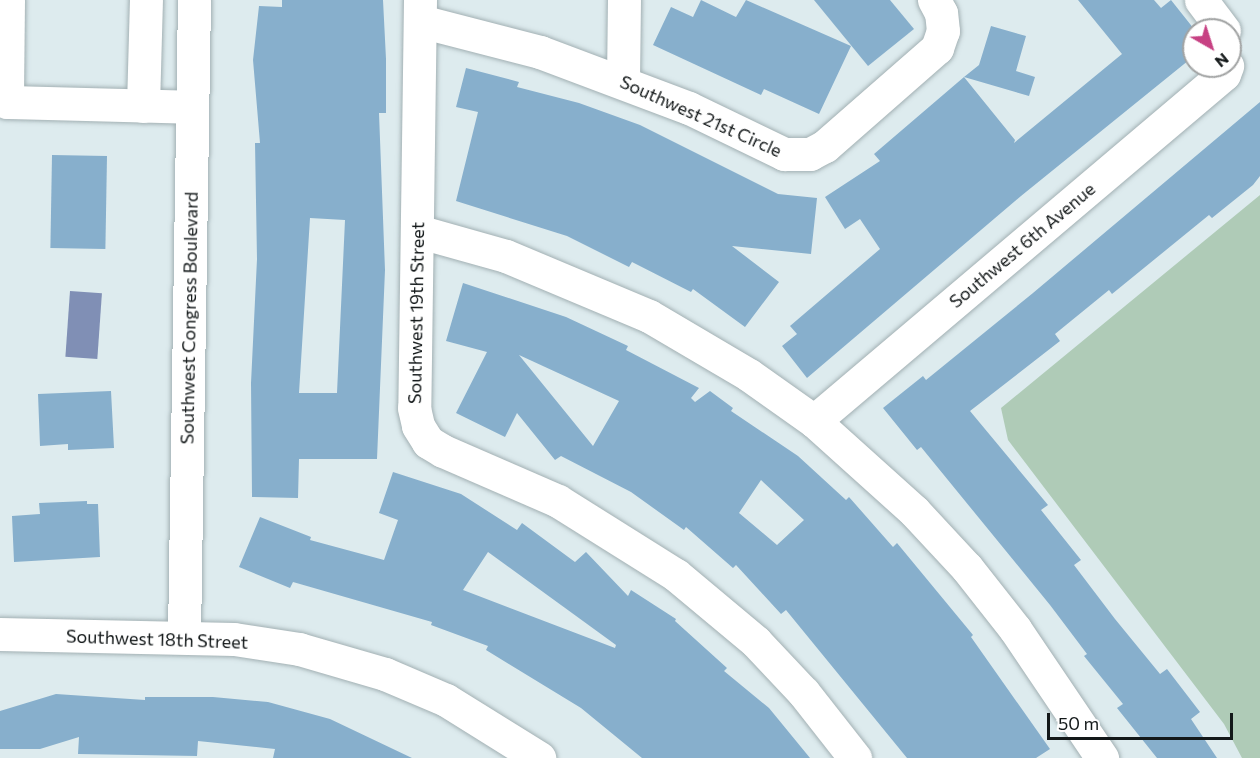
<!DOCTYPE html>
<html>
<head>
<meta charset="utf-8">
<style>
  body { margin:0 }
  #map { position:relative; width:1260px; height:758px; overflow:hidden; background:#ddebee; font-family:Commissioner,sans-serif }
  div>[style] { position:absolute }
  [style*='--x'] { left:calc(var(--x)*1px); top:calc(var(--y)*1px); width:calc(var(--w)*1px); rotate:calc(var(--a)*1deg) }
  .green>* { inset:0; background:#afcbb7 }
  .water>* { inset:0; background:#808fb5; transform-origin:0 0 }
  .building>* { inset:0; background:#87afcc; transform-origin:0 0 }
  .roads { filter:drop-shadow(0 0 2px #a2b0b3) drop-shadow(0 0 2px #a2b0b3) }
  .minor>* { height:33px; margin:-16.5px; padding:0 16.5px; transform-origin:16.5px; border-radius:16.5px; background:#fff }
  span { translate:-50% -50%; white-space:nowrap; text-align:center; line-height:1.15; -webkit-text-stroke:4.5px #fff; paint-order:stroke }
  .street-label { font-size:18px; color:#131819 }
  .north { position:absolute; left:1182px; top:18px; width:60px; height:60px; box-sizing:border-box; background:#fff; border:2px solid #a1a3a3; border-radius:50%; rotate:141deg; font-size:16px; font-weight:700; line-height:24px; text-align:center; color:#131819 }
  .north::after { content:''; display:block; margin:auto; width:21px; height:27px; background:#c74183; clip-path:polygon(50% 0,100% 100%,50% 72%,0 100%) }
  .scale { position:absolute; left:1047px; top:713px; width:186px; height:27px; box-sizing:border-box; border:3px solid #131819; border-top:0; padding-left:8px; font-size:18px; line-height:21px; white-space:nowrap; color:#131819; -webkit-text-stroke:4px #fff; paint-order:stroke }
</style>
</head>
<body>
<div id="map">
  <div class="green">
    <div style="clip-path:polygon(1260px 195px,1260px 758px,1242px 758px,1224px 724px,1008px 440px,1001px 408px)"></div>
  </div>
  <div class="water">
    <div style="left:70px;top:291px;width:32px;height:66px;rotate:4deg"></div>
  </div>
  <div class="building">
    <div style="clip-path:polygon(evenodd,282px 0,383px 0,386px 59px,386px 113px,379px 113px,385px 270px,377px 459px,299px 459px,298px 498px,252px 497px,251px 383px,257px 259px,255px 143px,260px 143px,253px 60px,259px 6px,282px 7px,282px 0,310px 218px,345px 220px,337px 393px,299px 393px,310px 218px)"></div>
    <div style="clip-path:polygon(701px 0,736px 17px,746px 0,851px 46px,819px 114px,764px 89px,761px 95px,653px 45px,671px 7px,693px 17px)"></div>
    <div style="clip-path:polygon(814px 0,890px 0,914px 29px,868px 66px)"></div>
    <div style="clip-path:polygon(1078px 0,1154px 0,1161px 8px,1171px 0,1194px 29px,1194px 56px,1021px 196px,807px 378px,782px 346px,797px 334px,790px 326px,880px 249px,860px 219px,845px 229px,825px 197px,880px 161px,874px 154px,964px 77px,1015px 140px,1014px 143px,1122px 54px)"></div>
    <div style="clip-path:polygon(991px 26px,1026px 36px,1016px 71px,1035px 77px,1029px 96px,964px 77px,979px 65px)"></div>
    <div style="clip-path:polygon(466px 68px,519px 82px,517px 87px,579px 103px,640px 125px,778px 194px,817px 198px,811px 254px,732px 246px,779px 282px,745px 327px,693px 289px,691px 292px,632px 262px,629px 267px,567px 236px,456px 201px,478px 112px,456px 107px)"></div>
    <div style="clip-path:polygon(1260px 102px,1260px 176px,1253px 185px,1212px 218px,1209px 215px,1112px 294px,1109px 290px,1055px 334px,1060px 341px,970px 411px,1048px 505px,1041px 510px,1081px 560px,1074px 565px,1115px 619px,1160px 674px,1167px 669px,1200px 712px,1191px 719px,1217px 758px,1157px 758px,1117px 708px,1123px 704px,1084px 656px,1087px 654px,1050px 605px,921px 447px,917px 450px,883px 408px,923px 376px,926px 380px,1033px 293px)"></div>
    <div style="left:107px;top:156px;width:93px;height:55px;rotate:91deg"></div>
    <div style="clip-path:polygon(evenodd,463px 283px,566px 317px,628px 346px,626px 350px,699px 388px,691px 398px,695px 402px,710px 391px,733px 408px,731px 411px,798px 456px,846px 500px,849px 497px,893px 547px,897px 543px,973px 635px,971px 637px,1050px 749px,1036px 758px,907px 758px,786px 610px,781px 614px,736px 565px,733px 568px,686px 527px,684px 530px,631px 492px,561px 456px,555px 460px,517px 413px,505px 437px,456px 413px,487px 352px,446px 341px,463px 283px,519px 355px,619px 401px,593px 446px,519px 355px,463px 283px,761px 480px,804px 520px,777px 545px,739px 513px,761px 480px)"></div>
    <div style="clip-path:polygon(111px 391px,114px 448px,68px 450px,68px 444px,40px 446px,38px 394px)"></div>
    <div style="clip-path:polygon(evenodd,393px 472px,461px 494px,517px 530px,522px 523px,575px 562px,586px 552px,628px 596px,631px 590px,676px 619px,675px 621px,727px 668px,724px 671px,769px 708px,810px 758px,642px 758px,581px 708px,486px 650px,488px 646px,431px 625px,432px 622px,293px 582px,290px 588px,239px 567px,260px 517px,311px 537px,310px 540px,384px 560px,398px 520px,379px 513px,393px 472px,488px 552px,616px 645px,615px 648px,463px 590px,488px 552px)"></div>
    <div style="clip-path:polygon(87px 501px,87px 504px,98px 504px,100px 557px,14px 562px,12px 516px,40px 514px,39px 503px)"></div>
    <div style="clip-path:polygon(56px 694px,145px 700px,145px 697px,213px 697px,268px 702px,330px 719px,412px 758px,273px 758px,275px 749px,198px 741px,197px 756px,78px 754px,79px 737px,40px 749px,0 749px,0 711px)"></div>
  </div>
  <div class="roads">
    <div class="minor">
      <div style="--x:8;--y:0;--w:102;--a:90.6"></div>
      <div style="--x:7;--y:102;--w:185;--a:1.5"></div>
      <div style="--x:420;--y:0;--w:408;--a:90.8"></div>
      <div style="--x:414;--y:408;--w:18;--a:77"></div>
      <div style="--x:418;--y:426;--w:19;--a:58"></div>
      <div style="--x:428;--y:442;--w:17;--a:31"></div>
      <div style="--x:443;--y:451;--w:125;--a:23.5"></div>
      <div style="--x:558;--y:501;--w:139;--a:32.1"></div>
      <div style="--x:676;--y:575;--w:104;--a:39.9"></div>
      <div style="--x:756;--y:642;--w:70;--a:46.7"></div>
      <div style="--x:804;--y:693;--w:83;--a:51.9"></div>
      <div style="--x:1201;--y:0;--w:38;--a:53"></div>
      <div style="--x:420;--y:21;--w:124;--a:14.5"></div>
      <div style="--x:540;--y:52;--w:159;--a:20.6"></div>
      <div style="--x:689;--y:108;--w:106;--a:25.8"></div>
      <div style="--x:784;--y:154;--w:26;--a:0"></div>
      <div style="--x:810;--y:154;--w:17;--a:-28"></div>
      <div style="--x:825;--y:146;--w:149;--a:-41.2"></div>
      <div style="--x:937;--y:48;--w:18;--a:-71"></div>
      <div style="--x:943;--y:31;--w:18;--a:-96"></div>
      <div style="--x:941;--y:13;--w:15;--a:-118"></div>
      <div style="--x:623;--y:81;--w:81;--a:-89.3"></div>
      <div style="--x:143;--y:106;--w:106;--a:-88.4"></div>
      <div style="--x:417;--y:231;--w:92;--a:15.7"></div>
      <div style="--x:506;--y:256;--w:155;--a:22.8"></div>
      <div style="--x:649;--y:316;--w:116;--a:30.5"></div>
      <div style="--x:749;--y:375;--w:80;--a:35.3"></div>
      <div style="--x:814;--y:421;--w:135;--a:42"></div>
      <div style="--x:914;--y:511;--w:78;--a:47.1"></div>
      <div style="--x:967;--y:568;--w:78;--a:51.8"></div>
      <div style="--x:1015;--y:629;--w:156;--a:56"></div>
      <div style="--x:814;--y:421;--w:537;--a:-40.24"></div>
      <div style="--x:1224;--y:74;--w:9;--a:-69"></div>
      <div style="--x:0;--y:634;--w:234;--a:1.2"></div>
      <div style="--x:234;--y:639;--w:66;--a:8.7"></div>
      <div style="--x:299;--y:649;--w:90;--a:16.2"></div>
      <div style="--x:385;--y:674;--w:66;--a:23.1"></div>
      <div style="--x:446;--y:700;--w:110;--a:31.9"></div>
      <div style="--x:184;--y:636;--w:636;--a:-89.1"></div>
    </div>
  </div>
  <div class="street-label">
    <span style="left:701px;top:116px;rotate:24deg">Southwest 21st Circle</span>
    <span style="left:1022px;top:245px;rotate:-40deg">Southwest 6th Avenue</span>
    <span style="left:416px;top:313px;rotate:-89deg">Southwest 19th Street</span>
    <span style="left:189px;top:318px;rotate:-89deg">Southwest Congress Boulevard</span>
    <span style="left:157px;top:639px;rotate:2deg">Southwest 18th Street</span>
  </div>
  <div class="north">N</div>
  <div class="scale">50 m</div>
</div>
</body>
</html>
